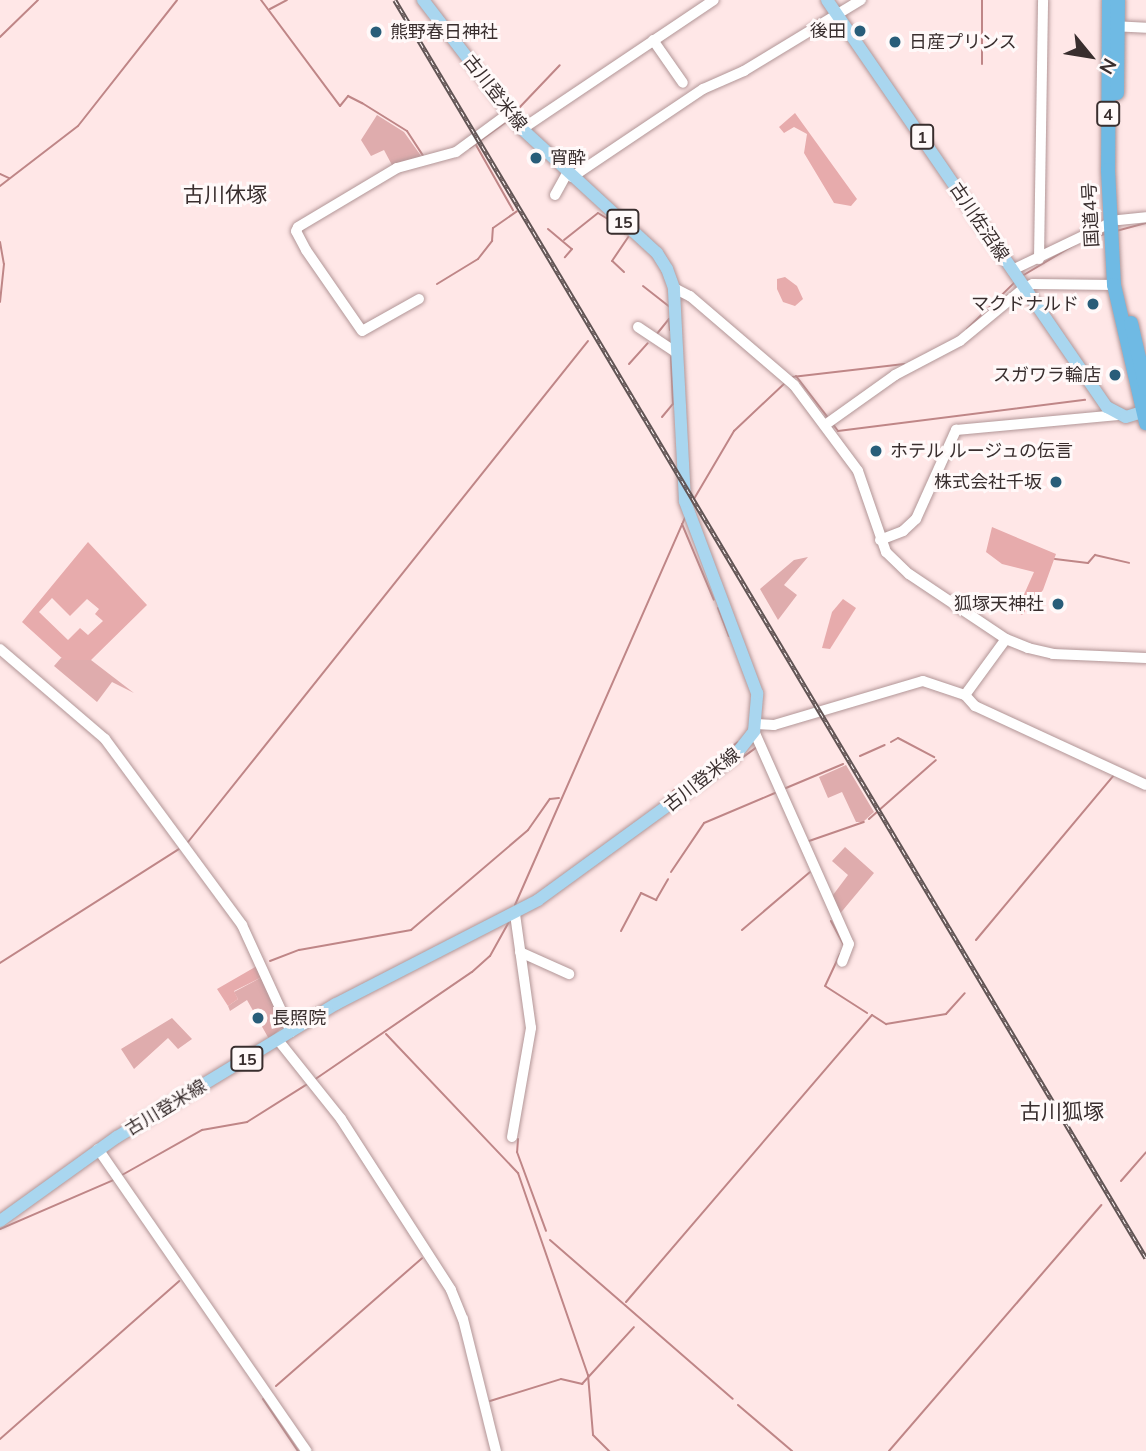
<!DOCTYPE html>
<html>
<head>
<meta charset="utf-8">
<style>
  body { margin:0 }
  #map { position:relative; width:1146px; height:1451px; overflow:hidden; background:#ffe7e7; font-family:Mulish,"Noto Sans JP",sans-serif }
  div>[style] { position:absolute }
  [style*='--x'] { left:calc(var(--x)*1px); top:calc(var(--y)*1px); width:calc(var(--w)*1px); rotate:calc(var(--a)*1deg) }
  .green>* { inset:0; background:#dfacad }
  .forest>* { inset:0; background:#e7abac }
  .stream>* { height:2px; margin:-1px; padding:0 1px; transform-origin:1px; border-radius:1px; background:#bf8687 }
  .roads { filter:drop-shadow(0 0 2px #b29697) drop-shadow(0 0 2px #b29697) }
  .minor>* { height:10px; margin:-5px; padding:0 5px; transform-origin:5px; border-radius:5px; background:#fff }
  .major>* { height:12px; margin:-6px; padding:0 6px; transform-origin:6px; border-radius:6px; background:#a9d6ef }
  .highway>* { height:14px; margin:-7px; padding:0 7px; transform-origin:7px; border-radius:7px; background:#6fbae4 }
  .rail>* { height:4.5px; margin-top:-2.25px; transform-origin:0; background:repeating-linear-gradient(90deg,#fff9f9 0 5px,#615454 0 10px); box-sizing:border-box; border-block:2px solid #615454 }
  .dots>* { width:19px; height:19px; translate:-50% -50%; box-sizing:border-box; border:4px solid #fff9f9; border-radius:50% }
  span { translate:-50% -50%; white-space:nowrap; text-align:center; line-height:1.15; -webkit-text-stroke:6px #fff9f9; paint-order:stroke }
  .shield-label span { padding:2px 5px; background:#fff9f9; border:2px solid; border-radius:5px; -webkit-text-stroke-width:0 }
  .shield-label { font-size:16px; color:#392e2e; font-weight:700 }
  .poi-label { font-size:18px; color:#392e2e }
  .right { translate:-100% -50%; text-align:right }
  .left { translate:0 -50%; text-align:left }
  .street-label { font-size:18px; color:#392e2e }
  .quarter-label { font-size:21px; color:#392e2e }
  .north { position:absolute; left:1055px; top:21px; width:70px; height:70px; -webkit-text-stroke:5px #fff9f9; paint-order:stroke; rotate:120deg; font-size:19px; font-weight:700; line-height:28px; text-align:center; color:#392e2e }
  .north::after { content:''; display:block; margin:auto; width:24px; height:32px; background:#392e2e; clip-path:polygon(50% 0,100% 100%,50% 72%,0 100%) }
</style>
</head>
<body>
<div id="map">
  <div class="green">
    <div style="clip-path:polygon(377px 115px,404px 132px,424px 160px,393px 167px,384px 150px,371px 156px,361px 140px)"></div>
    <div style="clip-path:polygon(808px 557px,784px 585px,797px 595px,778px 620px,760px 589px,794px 560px)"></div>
    <div style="clip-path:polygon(61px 658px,91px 660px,134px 693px,112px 682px,97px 702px,54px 666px)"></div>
    <div style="clip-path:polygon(846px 765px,874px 812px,863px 822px,856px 822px,842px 792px,828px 798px,819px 777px)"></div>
    <div style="clip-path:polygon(845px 847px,874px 873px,838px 916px,830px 899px,848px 875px,832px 861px)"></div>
    <div style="clip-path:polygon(262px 977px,285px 1025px,269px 1039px,247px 1000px,230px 1011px,228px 1006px,238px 999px,234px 992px)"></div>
    <div style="clip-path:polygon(172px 1018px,192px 1039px,178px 1049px,168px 1038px,134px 1069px,121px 1049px)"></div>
  </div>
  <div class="forest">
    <div style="clip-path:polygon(795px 113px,857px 199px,851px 206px,834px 203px,804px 153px,807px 134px,794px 127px,784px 133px,779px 127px)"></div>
    <div style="clip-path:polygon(785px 277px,797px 286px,803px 299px,795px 306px,783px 302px,777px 289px,777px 279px)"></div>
    <div style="clip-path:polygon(992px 527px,1056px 554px,1043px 590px,1022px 615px,1005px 605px,1007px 597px,1022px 599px,1034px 572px,1002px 564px,986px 552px)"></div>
    <div style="clip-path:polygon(evenodd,88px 542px,147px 605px,91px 660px,64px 660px,22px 622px,88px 542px,52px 598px,70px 616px,87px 599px,99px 609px,95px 614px,103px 621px,88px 635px,80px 628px,68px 640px,39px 612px,52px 598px)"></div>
    <div style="clip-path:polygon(843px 599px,856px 608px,830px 649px,822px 648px,832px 612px)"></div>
    <div style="clip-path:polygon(257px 966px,262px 977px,234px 991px,238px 999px,228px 1006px,217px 989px)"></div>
  </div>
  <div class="stream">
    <div style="--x:261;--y:0;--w:132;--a:53.3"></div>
    <div style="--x:340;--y:106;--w:13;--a:-51"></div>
    <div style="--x:348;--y:96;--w:16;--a:27"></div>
    <div style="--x:362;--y:103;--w:53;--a:31.9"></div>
    <div style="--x:407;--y:131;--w:30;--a:57"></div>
    <div style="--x:982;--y:0;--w:64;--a:90"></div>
    <div style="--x:270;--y:9;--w:19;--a:-28"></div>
    <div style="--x:0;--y:37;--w:53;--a:-44.2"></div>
    <div style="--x:519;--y:108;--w:59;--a:-46.4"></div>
    <div style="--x:476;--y:145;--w:75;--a:60.4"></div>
    <div style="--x:470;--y:148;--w:44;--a:-35.8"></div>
    <div style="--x:0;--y:174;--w:10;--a:24"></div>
    <div style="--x:0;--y:186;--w:98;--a:-37.6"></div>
    <div style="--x:78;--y:126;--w:160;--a:-51.8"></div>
    <div style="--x:619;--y:228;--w:8;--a:45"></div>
    <div style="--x:548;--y:229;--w:31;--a:40"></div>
    <div style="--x:572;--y:249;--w:11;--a:131"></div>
    <div style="--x:1116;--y:231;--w:31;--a:-15"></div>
    <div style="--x:564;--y:240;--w:43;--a:-38.5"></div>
    <div style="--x:598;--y:213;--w:21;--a:31"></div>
    <div style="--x:1086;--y:240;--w:19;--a:-18"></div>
    <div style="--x:0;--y:242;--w:22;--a:80"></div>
    <div style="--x:4;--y:264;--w:38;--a:96"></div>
    <div style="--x:624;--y:272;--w:16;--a:-137"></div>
    <div style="--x:612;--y:261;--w:29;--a:-56"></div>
    <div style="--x:1022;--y:276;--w:61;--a:-30.8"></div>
    <div style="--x:437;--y:284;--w:48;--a:-31.4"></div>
    <div style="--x:478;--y:259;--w:23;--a:-52"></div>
    <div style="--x:492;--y:241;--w:13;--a:-86"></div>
    <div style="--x:493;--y:228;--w:29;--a:-35"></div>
    <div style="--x:643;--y:286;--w:34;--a:38"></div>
    <div style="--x:967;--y:329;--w:67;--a:-44.4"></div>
    <div style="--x:656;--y:335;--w:21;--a:-51"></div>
    <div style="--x:669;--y:319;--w:11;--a:85"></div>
    <div style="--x:629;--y:364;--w:28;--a:-48"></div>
    <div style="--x:796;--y:376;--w:54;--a:52.5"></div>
    <div style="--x:792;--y:377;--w:113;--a:-6.6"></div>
    <div style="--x:662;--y:417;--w:17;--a:-50"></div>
    <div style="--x:673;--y:404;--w:47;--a:-92.4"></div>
    <div style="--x:832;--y:423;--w:10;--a:53"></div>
    <div style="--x:838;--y:431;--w:249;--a:-7.2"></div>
    <div style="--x:691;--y:504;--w:85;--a:-59.5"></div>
    <div style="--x:734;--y:431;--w:70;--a:-43.3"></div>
    <div style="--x:682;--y:524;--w:82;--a:67.2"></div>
    <div style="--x:1055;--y:559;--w:33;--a:7"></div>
    <div style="--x:1088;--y:563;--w:11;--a:-49"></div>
    <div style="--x:1095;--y:555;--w:35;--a:13"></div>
    <div style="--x:718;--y:608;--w:30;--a:69"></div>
    <div style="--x:891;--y:742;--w:8;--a:-30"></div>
    <div style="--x:898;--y:738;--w:41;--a:27.8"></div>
    <div style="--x:860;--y:756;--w:27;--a:-24"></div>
    <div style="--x:739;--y:760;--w:22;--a:-36"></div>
    <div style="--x:786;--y:788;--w:62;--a:-22.8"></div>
    <div style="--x:673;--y:791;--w:81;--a:-37"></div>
    <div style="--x:869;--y:819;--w:89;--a:-41.4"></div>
    <div style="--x:809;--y:841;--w:58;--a:-19.1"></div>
    <div style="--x:188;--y:842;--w:641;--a:-51.4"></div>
    <div style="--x:671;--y:872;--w:59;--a:-56"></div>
    <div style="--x:704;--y:823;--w:77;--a:-22.9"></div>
    <div style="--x:515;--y:905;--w:426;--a:-66.3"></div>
    <div style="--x:831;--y:921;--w:27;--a:62"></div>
    <div style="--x:742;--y:930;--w:89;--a:-40.5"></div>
    <div style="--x:621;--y:931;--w:43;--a:-62.2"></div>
    <div style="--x:641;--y:893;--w:17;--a:25"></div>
    <div style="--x:656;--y:900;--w:24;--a:-60"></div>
    <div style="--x:976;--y:940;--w:215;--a:-50.1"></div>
    <div style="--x:840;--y:954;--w:35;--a:115"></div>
    <div style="--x:825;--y:986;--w:50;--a:32.7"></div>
    <div style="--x:270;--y:961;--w:31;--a:-21"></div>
    <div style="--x:299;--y:950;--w:114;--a:-10.1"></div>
    <div style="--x:411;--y:930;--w:154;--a:-40.5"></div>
    <div style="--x:528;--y:830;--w:38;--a:-55"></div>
    <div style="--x:550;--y:799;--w:9;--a:-6"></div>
    <div style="--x:0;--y:963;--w:212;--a:-32.5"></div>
    <div style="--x:386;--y:1034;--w:192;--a:46.5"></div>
    <div style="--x:518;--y:1173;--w:214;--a:70.9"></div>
    <div style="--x:588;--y:1375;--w:60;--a:85.2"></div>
    <div style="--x:593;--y:1435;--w:23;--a:45"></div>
    <div style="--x:314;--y:1080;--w:191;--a:-34.4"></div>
    <div style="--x:472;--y:972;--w:24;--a:-42"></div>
    <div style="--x:490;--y:956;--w:38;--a:-61"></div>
    <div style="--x:518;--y:1139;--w:13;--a:94"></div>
    <div style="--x:517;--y:1152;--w:84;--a:69.8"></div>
    <div style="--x:122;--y:1175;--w:92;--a:-29.4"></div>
    <div style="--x:202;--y:1130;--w:46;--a:-10.1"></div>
    <div style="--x:247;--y:1122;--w:73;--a:-32.2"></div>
    <div style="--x:1121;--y:1181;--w:38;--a:-49"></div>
    <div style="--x:0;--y:1229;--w:124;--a:-23.3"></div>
    <div style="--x:550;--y:1240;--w:242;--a:41"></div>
    <div style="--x:626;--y:1302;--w:378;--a:-49.4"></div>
    <div style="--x:872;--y:1015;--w:17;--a:33"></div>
    <div style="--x:886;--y:1024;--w:61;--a:-9.5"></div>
    <div style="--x:946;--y:1014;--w:28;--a:-48"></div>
    <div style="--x:276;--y:1386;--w:194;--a:-41.2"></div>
    <div style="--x:263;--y:1399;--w:63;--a:56.1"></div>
    <div style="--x:490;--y:1401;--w:74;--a:-17.2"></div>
    <div style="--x:561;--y:1379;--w:22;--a:13"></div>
    <div style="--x:582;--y:1384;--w:77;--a:-47.6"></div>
    <div style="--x:738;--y:1405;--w:71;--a:40.4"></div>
    <div style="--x:0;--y:1439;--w:239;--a:-41.4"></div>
    <div style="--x:889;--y:1451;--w:325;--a:-49.2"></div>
  </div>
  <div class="roads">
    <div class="minor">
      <div style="--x:1112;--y:26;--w:34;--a:3"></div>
      <div style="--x:653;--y:40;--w:52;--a:55.1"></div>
      <div style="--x:522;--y:129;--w:231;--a:-33.9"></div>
      <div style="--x:572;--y:177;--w:158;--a:-33.9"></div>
      <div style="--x:703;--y:89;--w:45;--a:-23.7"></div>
      <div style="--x:744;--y:71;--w:137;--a:-31.3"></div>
      <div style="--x:555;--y:195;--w:25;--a:-61"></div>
      <div style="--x:1119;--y:220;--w:27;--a:-6"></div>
      <div style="--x:1039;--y:259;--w:259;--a:-89.1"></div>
      <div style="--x:1012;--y:270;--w:109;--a:-25.6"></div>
      <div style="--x:674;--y:288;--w:18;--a:27"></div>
      <div style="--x:690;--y:296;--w:137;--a:40.6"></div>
      <div style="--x:794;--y:385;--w:107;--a:53.3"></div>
      <div style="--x:858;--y:471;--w:86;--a:70.9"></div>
      <div style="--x:886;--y:552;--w:32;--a:44"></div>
      <div style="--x:909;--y:574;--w:117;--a:33.8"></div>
      <div style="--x:1006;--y:639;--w:24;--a:22"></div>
      <div style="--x:1028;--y:648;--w:26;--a:13"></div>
      <div style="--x:1053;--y:654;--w:93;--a:2.5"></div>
      <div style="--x:419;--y:299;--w:65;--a:150.7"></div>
      <div style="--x:362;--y:331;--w:98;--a:-124.7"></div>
      <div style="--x:306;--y:250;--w:21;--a:-118"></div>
      <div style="--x:296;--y:231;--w:4;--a:-63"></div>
      <div style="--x:298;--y:227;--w:115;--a:-30.8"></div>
      <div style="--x:397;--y:168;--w:61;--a:-15.2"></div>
      <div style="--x:456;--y:152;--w:66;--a:-36.3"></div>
      <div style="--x:638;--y:327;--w:47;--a:33.7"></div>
      <div style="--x:825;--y:425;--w:86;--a:-35.5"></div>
      <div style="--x:895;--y:375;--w:73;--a:-27.6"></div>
      <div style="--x:960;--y:341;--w:83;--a:-39.6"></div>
      <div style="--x:1024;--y:288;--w:10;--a:-24"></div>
      <div style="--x:1033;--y:284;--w:81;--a:0.7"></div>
      <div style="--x:880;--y:540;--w:25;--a:-21"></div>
      <div style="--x:903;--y:531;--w:18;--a:-43"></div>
      <div style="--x:916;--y:519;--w:98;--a:-65.8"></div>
      <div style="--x:956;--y:430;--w:163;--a:-5.3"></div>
      <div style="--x:0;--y:649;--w:138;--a:40.6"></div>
      <div style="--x:105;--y:739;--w:231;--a:53.6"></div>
      <div style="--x:242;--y:925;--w:118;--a:65.4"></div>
      <div style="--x:965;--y:695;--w:15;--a:48"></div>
      <div style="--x:975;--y:706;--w:188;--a:24.8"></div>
      <div style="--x:756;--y:724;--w:18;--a:3"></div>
      <div style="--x:774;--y:725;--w:155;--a:-16.5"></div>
      <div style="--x:923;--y:681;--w:44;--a:18.4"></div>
      <div style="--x:965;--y:695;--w:69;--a:-53.8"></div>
      <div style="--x:754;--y:731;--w:233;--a:66"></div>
      <div style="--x:849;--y:944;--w:19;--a:111"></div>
      <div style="--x:520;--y:952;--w:54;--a:24.2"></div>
      <div style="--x:278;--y:1040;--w:101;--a:51.4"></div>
      <div style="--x:341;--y:1119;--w:203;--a:57.2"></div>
      <div style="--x:451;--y:1290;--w:31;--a:68"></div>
      <div style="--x:463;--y:1319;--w:136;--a:76"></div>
      <div style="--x:512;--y:1137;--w:111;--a:-80.1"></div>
      <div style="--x:531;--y:1028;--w:115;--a:-98"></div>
      <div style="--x:98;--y:1149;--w:367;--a:55.4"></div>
    </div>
    <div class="major">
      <div style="--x:827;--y:0;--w:494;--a:55.5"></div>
      <div style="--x:1107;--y:407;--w:21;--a:28"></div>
      <div style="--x:1126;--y:417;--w:21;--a:-17"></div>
      <div style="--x:0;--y:1221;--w:144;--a:-35.7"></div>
      <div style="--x:117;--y:1137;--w:256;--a:-31.3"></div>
      <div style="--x:336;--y:1004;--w:227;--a:-27.2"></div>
      <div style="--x:538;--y:900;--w:243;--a:-36.1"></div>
      <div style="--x:734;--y:757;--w:33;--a:-52"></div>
      <div style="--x:754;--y:731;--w:38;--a:-85"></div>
      <div style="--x:757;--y:693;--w:205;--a:-110.6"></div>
      <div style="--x:685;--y:501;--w:213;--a:-93"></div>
      <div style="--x:674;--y:288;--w:20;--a:-110"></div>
      <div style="--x:667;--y:269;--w:19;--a:-122"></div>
      <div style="--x:657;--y:253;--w:183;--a:-137.4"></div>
      <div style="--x:522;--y:129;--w:163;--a:-127.5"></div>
    </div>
    <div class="highway">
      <div style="--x:1109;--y:0;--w:170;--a:90.3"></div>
      <div style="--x:1108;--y:170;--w:115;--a:87"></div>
      <div style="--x:1114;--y:285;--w:142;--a:76.9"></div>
      <div style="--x:1117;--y:93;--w:93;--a:-89.4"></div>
      <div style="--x:1131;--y:323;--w:67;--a:77"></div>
    </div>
  </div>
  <div class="rail">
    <div style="--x:395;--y:0;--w:1465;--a:59.16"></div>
  </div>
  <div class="dots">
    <div style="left:860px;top:31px;background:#285d79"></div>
    <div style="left:376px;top:32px;background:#285d79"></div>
    <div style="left:895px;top:42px;background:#285d79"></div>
    <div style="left:536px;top:158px;background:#285d79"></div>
    <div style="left:1093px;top:304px;background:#285d79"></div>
    <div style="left:1115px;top:375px;background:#285d79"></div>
    <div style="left:876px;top:451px;background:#285d79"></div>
    <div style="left:1056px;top:482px;background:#285d79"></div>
    <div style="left:1058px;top:604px;background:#285d79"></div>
    <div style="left:258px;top:1018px;background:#285d79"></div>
  </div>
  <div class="shield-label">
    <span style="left:1108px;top:114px">4</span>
    <span style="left:922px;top:137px">1</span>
    <span style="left:623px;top:222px">15</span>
    <span style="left:247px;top:1059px">15</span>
  </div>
  <div class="poi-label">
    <span class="right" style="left:846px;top:31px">後田</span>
    <span class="left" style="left:390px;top:32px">熊野春日神社</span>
    <span class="left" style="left:909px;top:42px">日産プリンス</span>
    <span class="left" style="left:550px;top:158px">宵酔</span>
    <span class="right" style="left:1079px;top:304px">マクドナルド</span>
    <span class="right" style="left:1101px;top:375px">スガワラ輪店</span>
    <span class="left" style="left:890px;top:451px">ホテル ルージュの伝言</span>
    <span class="right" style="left:1042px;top:482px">株式会社千坂</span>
    <span class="right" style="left:1044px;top:604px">狐塚天神社</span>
    <span class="left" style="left:272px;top:1018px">長照院</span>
  </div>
  <div class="street-label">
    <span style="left:495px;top:93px;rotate:52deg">古川登米線</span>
    <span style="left:1091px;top:215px;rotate:-93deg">国道4号</span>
    <span style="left:979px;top:222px;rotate:56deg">古川佐沼線</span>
    <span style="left:702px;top:780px;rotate:-38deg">古川登米線</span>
    <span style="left:166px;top:1108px;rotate:-31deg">古川登米線</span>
  </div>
  <div class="quarter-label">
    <span style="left:225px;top:194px">古川休塚</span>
    <span style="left:1062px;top:1111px">古川狐塚</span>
  </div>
  <div class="north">N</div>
</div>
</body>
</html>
